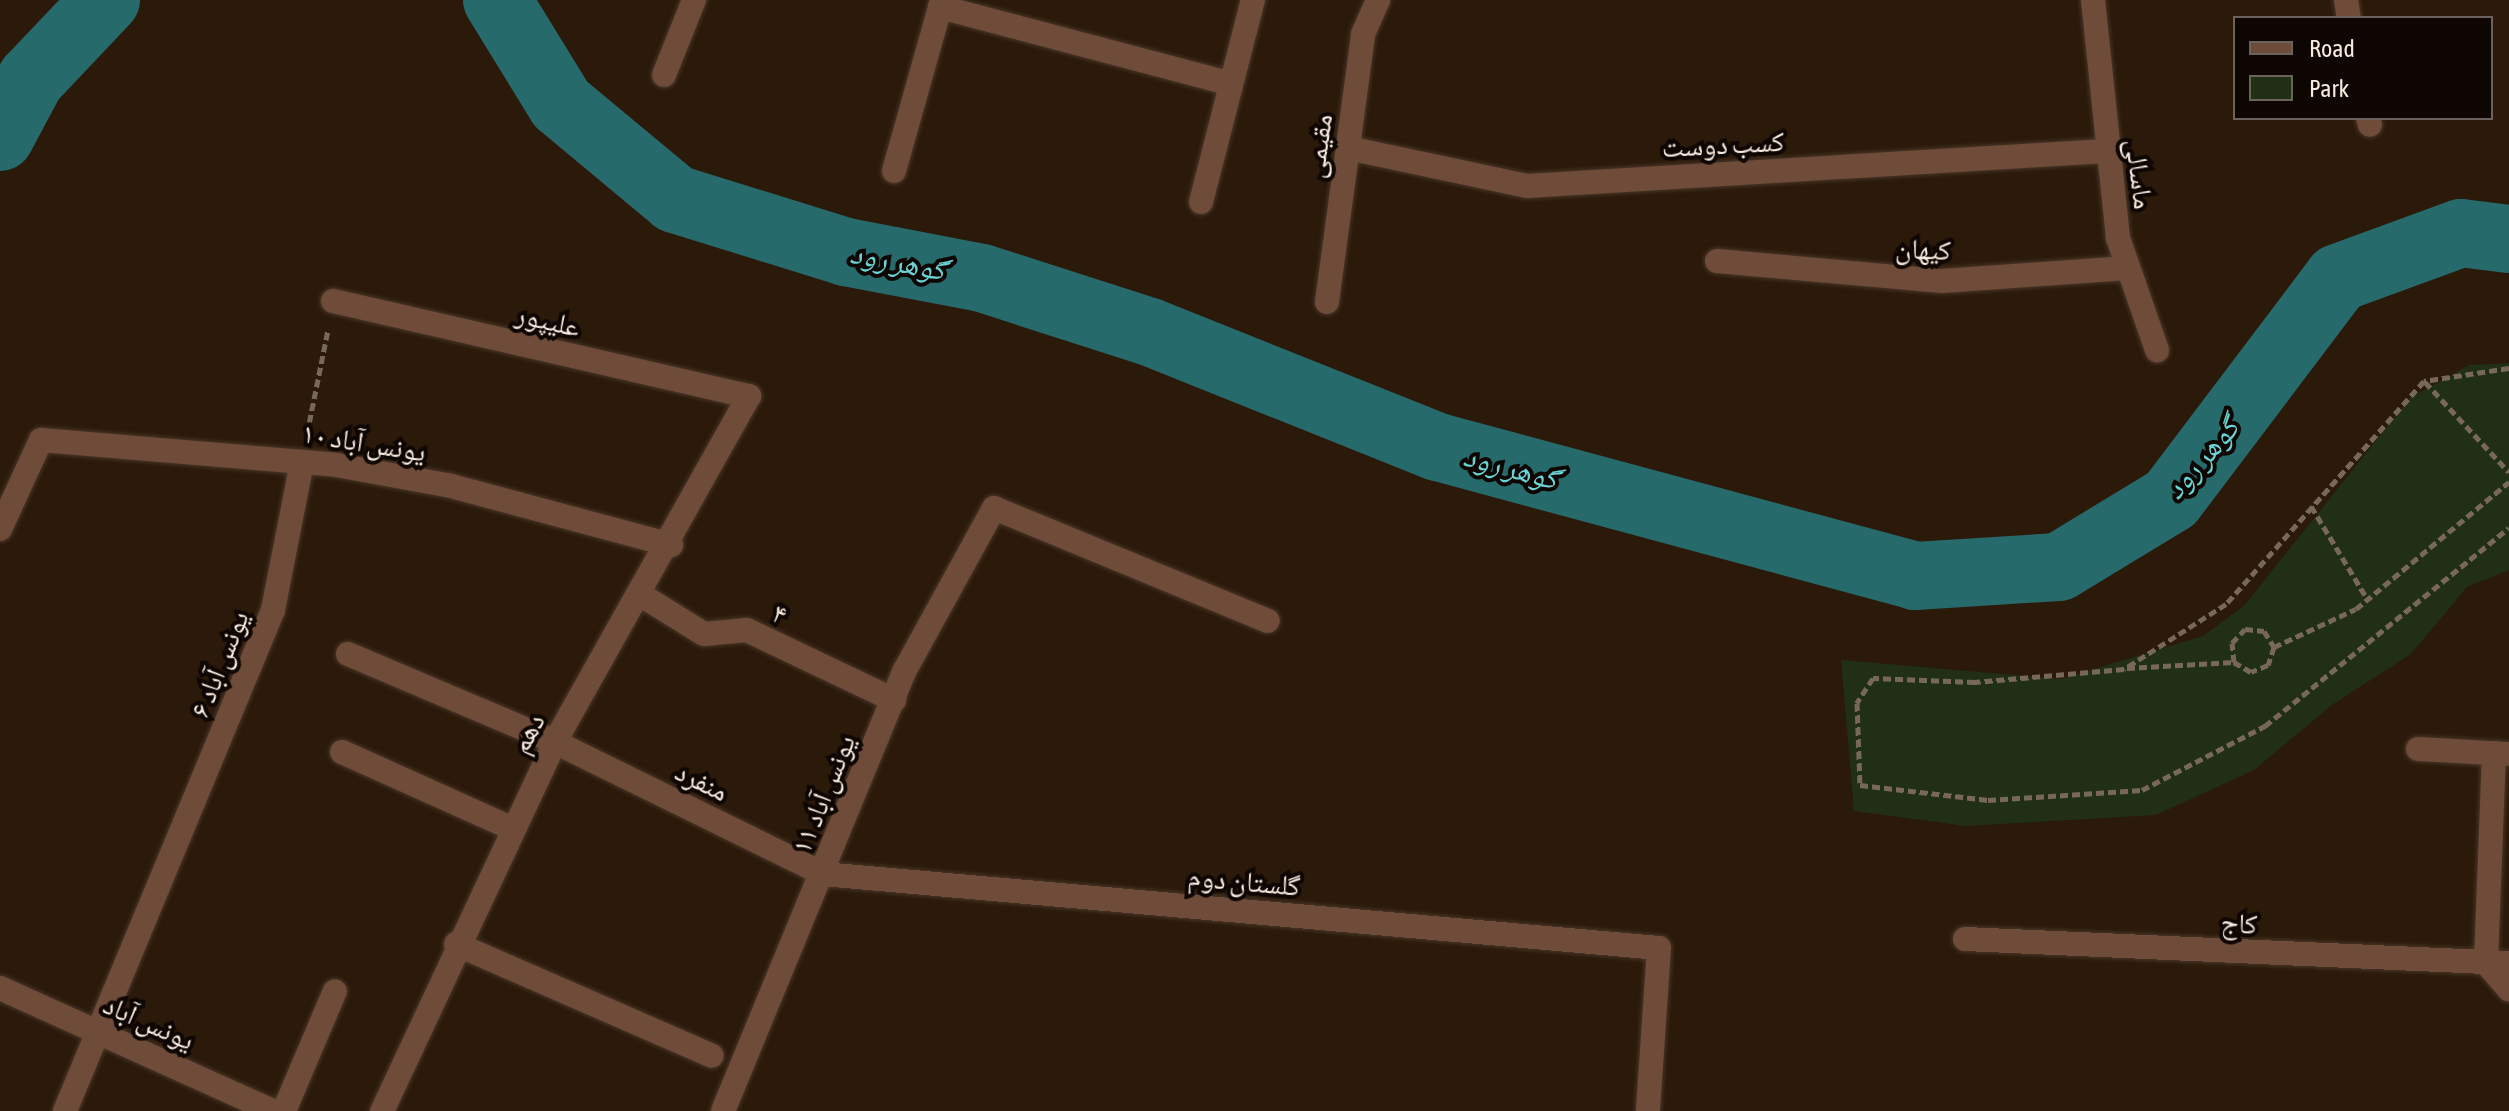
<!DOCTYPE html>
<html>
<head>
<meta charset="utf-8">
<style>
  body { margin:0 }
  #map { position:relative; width:2509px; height:1111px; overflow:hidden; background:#2b190a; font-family:"Asap Condensed","Noto Naskh Arabic",sans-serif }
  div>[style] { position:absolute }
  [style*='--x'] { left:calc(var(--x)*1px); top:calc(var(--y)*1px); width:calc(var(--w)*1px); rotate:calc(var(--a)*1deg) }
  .green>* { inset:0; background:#212f14 }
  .river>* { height:68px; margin:-34px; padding:0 34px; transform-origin:34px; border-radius:34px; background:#276a6c }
  .path>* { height:5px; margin-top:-2.5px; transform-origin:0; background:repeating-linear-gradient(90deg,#78685b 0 8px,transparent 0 12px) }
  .roads { filter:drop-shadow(0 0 2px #483628) drop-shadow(0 0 2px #483628) }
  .street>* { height:24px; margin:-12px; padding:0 12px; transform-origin:12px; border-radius:12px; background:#6f4b39 }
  span { translate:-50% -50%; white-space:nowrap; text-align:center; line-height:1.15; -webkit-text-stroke:8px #0e0602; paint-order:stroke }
  .street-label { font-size:28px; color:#f8ebe1 }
  .water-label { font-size:30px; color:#6bd3d6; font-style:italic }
  .legend { position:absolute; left:2233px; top:16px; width:260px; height:104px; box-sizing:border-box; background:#0e0602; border:2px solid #6c625b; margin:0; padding:10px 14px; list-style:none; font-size:24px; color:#f8ebe1 }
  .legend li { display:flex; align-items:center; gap:16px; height:40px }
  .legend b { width:40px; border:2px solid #6c625b }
</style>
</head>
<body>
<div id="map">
  <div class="green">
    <div style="clip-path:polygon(2509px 363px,2509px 570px,2467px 587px,2411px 654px,2332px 705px,2254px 770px,2156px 815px,1966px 826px,1854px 811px,1841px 660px,2061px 679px,2203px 636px,2244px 606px,2410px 398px,2469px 365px)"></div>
  </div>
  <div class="river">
    <div style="--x:497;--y:0;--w:122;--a:58.4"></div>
    <div style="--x:561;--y:104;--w:148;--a:39.8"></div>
    <div style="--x:675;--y:199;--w:179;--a:17.2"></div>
    <div style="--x:846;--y:252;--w:138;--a:10.8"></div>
    <div style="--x:982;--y:278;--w:176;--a:17.8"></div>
    <div style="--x:1150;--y:332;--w:310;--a:21.8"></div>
    <div style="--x:1438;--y:447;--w:494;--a:15.1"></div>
    <div style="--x:1915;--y:576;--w:144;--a:-3.6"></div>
    <div style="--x:2059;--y:567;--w:131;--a:-31.3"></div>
    <div style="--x:2171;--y:499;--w:277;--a:-52.9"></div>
    <div style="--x:2338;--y:278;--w:131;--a:-20.1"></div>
    <div style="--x:2461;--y:233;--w:48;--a:7.1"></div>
    <div style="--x:0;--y:137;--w:66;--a:-61.9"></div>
    <div style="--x:31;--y:79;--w:109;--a:-46.5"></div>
  </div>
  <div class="path">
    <div style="--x:2509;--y:368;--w:86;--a:171.3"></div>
    <div style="--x:2424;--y:381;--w:298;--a:131.6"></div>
    <div style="--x:2226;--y:604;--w:121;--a:147.5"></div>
    <div style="--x:2124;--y:669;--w:150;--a:175"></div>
    <div style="--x:1975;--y:682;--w:102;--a:-177.8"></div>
    <div style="--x:1873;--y:678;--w:30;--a:123"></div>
    <div style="--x:1857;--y:703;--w:82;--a:87.9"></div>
    <div style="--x:1860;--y:785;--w:129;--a:6.7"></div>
    <div style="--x:1988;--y:800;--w:154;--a:-3.7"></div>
    <div style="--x:2142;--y:790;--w:139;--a:-27.5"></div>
    <div style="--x:2265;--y:726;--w:314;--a:-39.1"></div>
    <div style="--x:2425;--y:382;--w:123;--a:47"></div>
    <div style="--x:307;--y:434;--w:106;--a:-78.6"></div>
    <div style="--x:2311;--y:506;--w:110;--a:58.8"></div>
    <div style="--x:2245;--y:629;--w:19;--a:6"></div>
    <div style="--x:2264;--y:631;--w:19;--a:58"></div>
    <div style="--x:2274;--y:647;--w:19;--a:108"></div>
    <div style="--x:2268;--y:665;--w:18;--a:158"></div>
    <div style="--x:2251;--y:672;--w:20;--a:-150"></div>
    <div style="--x:2234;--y:662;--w:19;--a:-96"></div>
    <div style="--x:2232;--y:643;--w:19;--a:-47"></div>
    <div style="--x:2274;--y:647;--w:90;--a:-24.9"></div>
    <div style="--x:2356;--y:609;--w:199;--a:-39.7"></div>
    <div style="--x:2127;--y:668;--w:107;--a:-3.2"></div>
  </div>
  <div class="roads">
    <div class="street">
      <div style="--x:2093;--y:0;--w:239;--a:84"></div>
      <div style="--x:2118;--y:238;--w:119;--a:70.8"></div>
      <div style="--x:2346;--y:0;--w:18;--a:81"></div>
      <div style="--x:940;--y:7;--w:301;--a:14.8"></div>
      <div style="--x:664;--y:75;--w:81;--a:-68.2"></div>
      <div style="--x:2368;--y:118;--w:7;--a:74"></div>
      <div style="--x:1348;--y:148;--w:183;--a:12"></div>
      <div style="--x:1527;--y:186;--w:580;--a:-3.46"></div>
      <div style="--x:894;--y:171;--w:178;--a:-74.3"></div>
      <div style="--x:1201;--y:202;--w:209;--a:-75.6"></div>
      <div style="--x:1717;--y:261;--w:226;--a:5.1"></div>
      <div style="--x:1942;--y:281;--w:186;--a:-4"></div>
      <div style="--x:333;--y:301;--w:427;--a:12.9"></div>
      <div style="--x:749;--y:396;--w:397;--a:119.3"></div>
      <div style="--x:555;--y:742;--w:408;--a:115.1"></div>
      <div style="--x:1327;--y:302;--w:270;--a:-82.3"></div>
      <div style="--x:1363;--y:34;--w:37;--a:-66"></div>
      <div style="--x:0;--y:529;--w:98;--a:-65.3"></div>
      <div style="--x:41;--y:440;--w:296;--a:4.8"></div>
      <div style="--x:336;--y:465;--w:117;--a:10.3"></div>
      <div style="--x:451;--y:486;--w:228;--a:15"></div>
      <div style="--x:641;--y:595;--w:74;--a:31.8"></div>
      <div style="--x:704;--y:634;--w:43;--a:-5.3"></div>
      <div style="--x:747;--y:630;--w:163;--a:25.5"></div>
      <div style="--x:348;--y:654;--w:225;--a:23"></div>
      <div style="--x:555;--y:742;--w:299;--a:26.2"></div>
      <div style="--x:823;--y:874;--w:839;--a:5.06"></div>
      <div style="--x:1659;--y:948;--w:163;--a:93.9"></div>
      <div style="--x:2418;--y:749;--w:89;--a:3.2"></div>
      <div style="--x:342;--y:752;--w:185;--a:24.2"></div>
      <div style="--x:2494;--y:753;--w:210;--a:92.2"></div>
      <div style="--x:2486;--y:963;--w:35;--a:49"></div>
      <div style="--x:1965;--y:939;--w:545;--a:2.53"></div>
      <div style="--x:456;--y:944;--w:279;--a:23.6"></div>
      <div style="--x:0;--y:988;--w:299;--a:24.3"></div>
      <div style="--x:65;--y:1111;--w:542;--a:-67.45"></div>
      <div style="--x:273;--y:610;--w:151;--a:-78.9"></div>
      <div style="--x:284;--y:1111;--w:130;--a:-67"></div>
      <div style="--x:723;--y:1111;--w:477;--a:-67.6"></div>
      <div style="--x:905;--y:670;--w:185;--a:-61.2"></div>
      <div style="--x:994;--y:508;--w:296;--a:22.4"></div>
    </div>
  </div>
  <div class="street-label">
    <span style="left:1723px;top:144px;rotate:-3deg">کسب دوست</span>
    <span style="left:1318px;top:146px;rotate:-82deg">مقیمی</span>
    <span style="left:2140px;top:174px;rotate:83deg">ماسالی</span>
    <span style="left:1923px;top:249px;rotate:2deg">کیهان</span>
    <span style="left:548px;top:320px;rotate:13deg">علیپور</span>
    <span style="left:364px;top:442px;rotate:9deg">یونس آباد ۱۰</span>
    <span style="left:780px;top:613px;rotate:25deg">۴</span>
    <span style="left:219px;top:664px;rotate:-68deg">یونس آباد ۶</span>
    <span style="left:527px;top:733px;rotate:-61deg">دهم</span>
    <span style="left:702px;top:781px;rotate:26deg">منفرد</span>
    <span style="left:823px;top:794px;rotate:-68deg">یونس آباد ۱۱</span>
    <span style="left:1244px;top:881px;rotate:5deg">گلستان دوم</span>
    <span style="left:2239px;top:923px;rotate:3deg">کاج</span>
    <span style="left:149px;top:1022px;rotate:24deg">یونس آباد</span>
  </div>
  <div class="water-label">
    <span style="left:898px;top:261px;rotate:11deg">گوهر رود</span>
    <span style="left:2201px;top:458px;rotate:-49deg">گوهر رود</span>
    <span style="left:1511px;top:467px;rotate:15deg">گوهر رود</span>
  </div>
  <ul class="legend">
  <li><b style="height:10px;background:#6f4b39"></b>Road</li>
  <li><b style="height:22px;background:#212f14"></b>Park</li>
  </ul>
</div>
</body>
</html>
